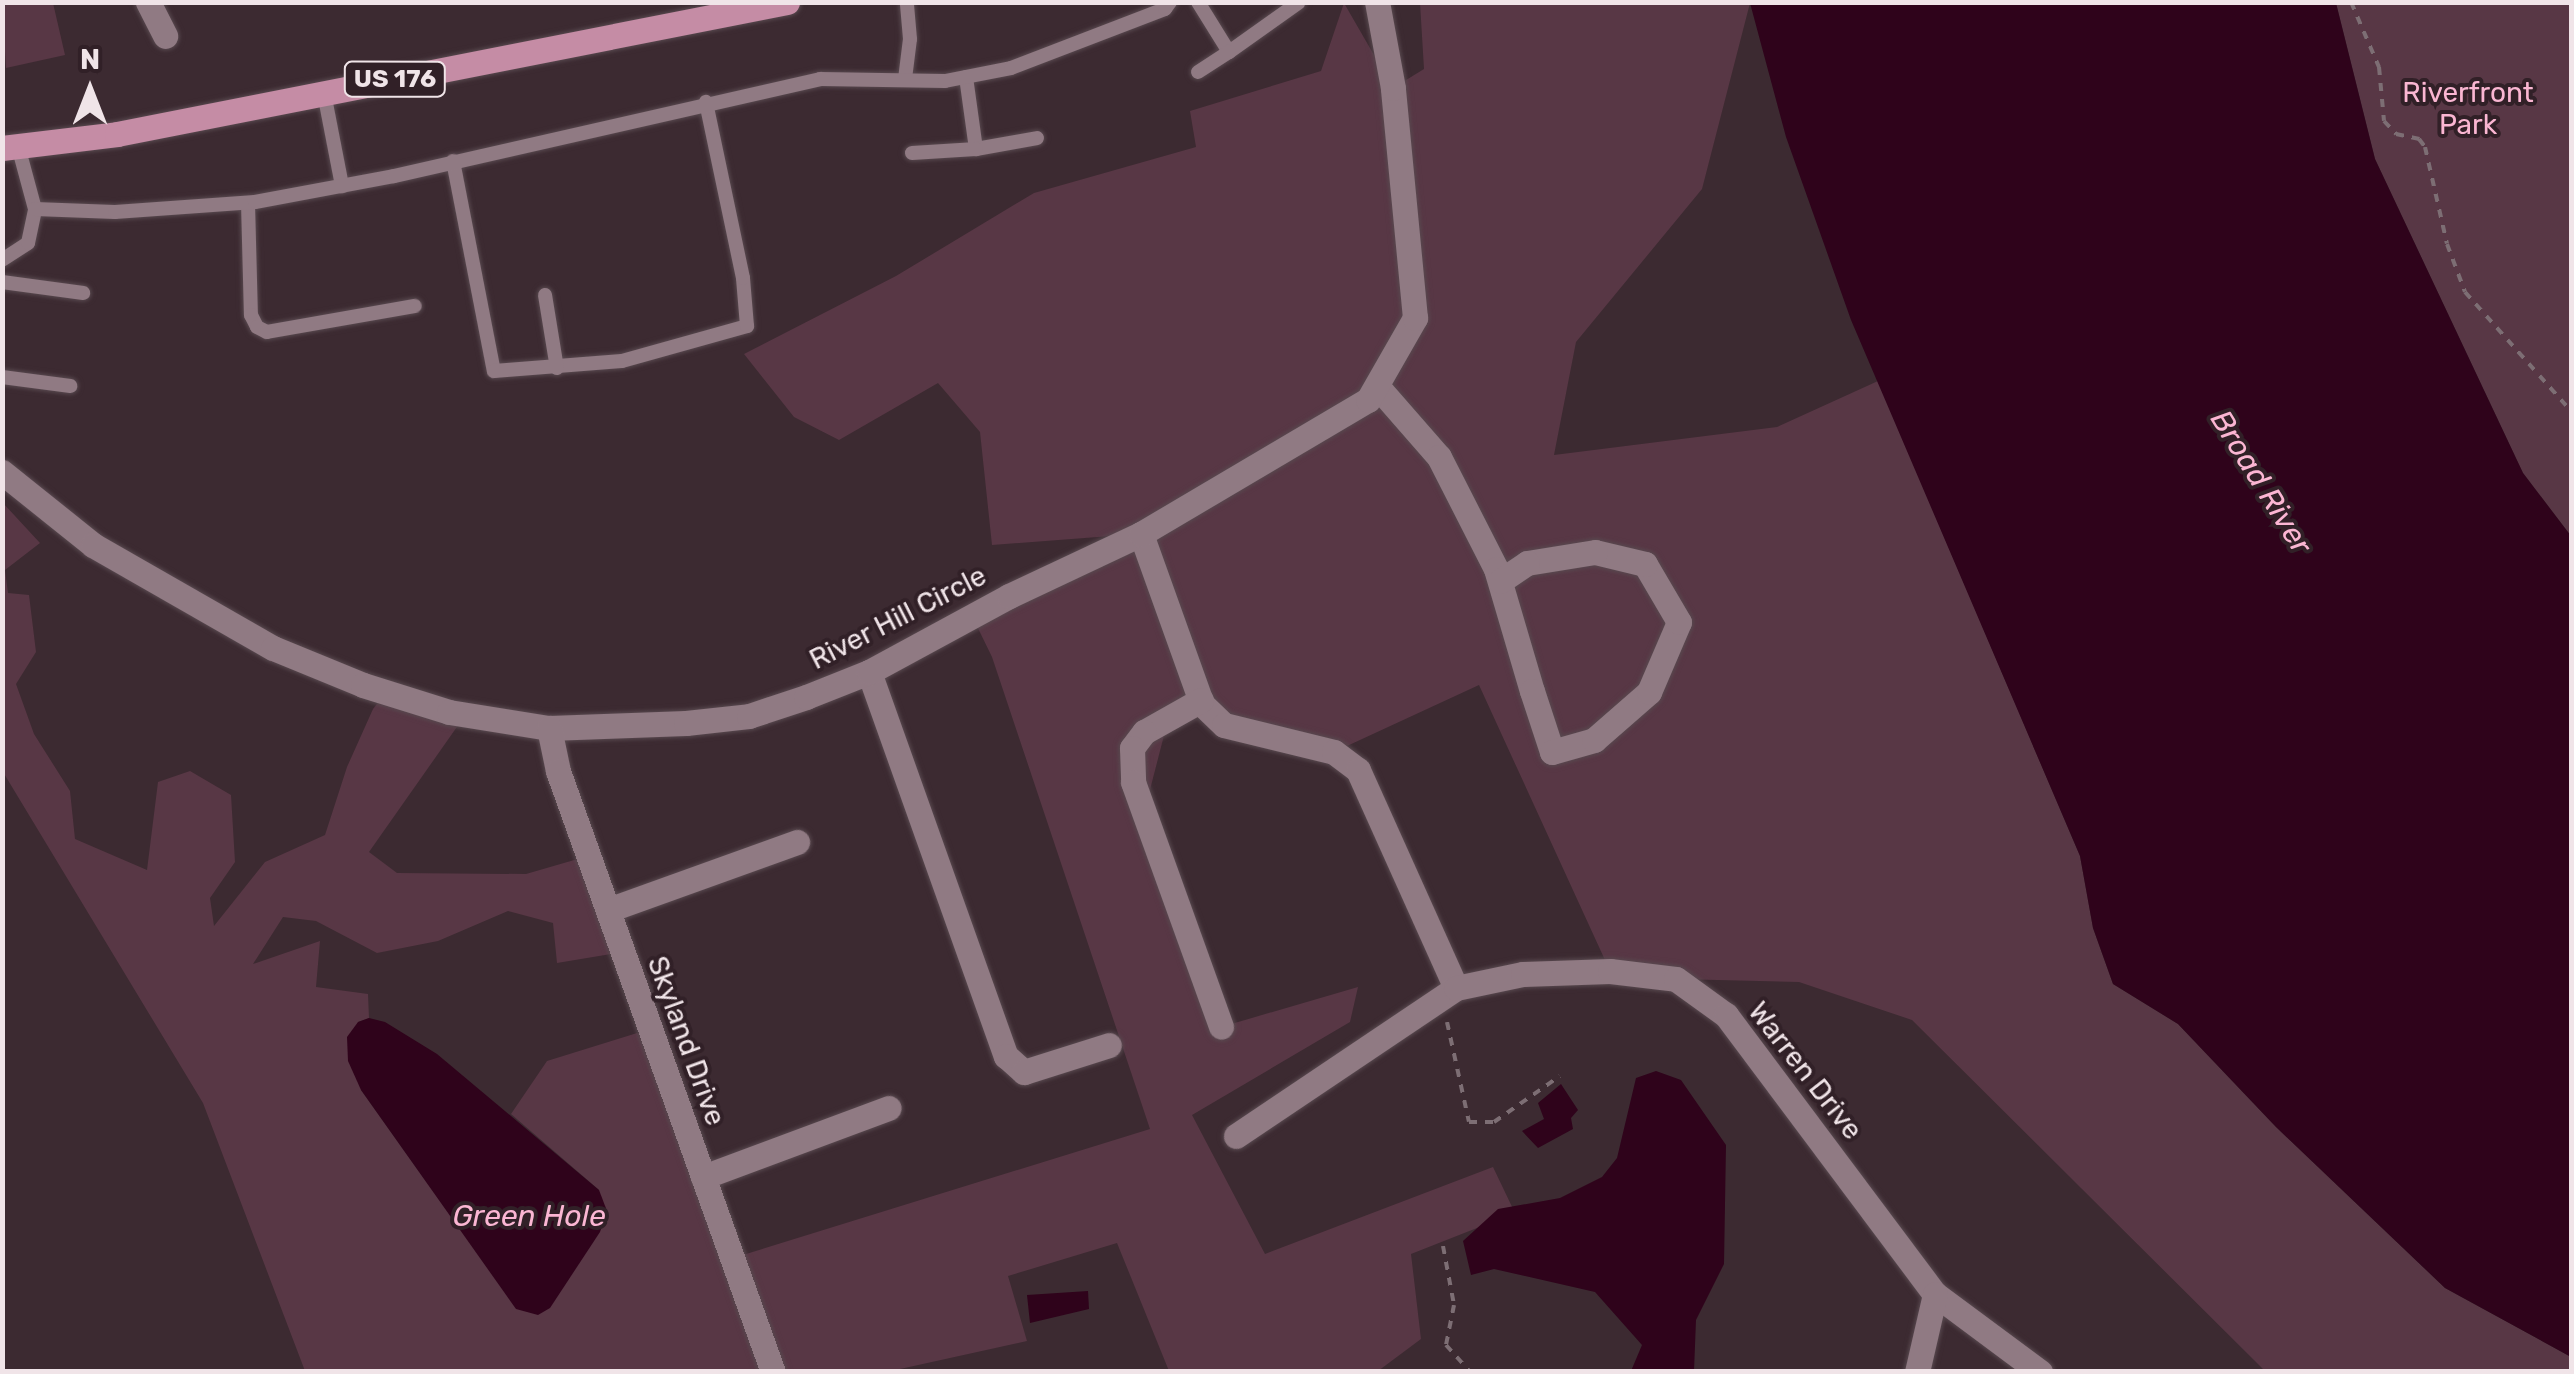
<!DOCTYPE html>
<html>
<head>
<meta charset="utf-8">
<style>
  body { margin:0 }
  #map { position:relative; width:2574px; height:1374px; overflow:hidden; background:#3c2a31; font-family:Rubik,sans-serif }
  div>[style] { position:absolute }
  [style*='--x'] { left:calc(var(--x)*1px); top:calc(var(--y)*1px); width:calc(var(--w)*1px); rotate:calc(var(--a)*1deg) }
  .green>* { inset:0; background:#583745 }
  .water>* { inset:0; background:#2f031b }
  .path>* { height:4px; margin-top:-2px; transform-origin:0; background:repeating-linear-gradient(90deg,#7d6e74 0 8px,transparent 0 16px) }
  .roads { filter:drop-shadow(0 0 2px #58494f) drop-shadow(0 0 2px #58494f) }
  .lane>* { height:14px; margin:-7px; padding:0 7px; transform-origin:7px; border-radius:7px; background:#907a83 }
  .street>* { height:25px; margin:-12.5px; padding:0 12.5px; transform-origin:12.5px; border-radius:12.5px; background:#907a83 }
  .secondary>* { height:25px; margin:-12.5px; padding:0 12.5px; transform-origin:12.5px; border-radius:12.5px; background:#907a83 }
  .primary>* { height:25px; margin:-12.5px; padding:0 12.5px; transform-origin:12.5px; border-radius:12.5px; background:#c58ca5 }
  span { translate:-50% -50%; white-space:nowrap; text-align:center; line-height:1.15; -webkit-text-stroke:8px #312027; paint-order:stroke }
  .shield-label span { padding:2px 8px; background:#312027; border:2px solid; border-radius:8px; -webkit-text-stroke-width:0 }
  .shield-label { font-size:25px; color:#f0e4e8; font-weight:700 }
  .park-label { font-size:28px; color:#fab6d2 }
  .street-label { font-size:28px; color:#f0e4e8 }
  .water-label { font-size:30px; color:#fbb6d3; font-style:italic }
  .frame { position:absolute; inset:0; border:5px solid #f0e4e8; pointer-events:none }
  .north { position:absolute; left:40px; top:40px; width:100px; height:100px; -webkit-text-stroke:8px #312027; paint-order:stroke; rotate:0deg; font-size:28px; font-weight:700; line-height:40px; text-align:center; color:#f0e4e8 }
  .north::after { content:''; display:block; margin:auto; width:35px; height:45px; background:#f0e4e8; clip-path:polygon(50% 0,100% 100%,50% 72%,0 100%) }
</style>
</head>
<body>
<div id="map">
  <div class="green">
    <div style="clip-path:polygon(2px 3px,53px 3px,65px 55px,6px 68px)"></div>
    <div style="clip-path:polygon(1344px 3px,1393px 88px,1424px 69px,1420px 3px,1750px 3px,1702px 189px,1576px 342px,1554px 455px,1777px 427px,1878px 381px,2080px 856px,2093px 928px,2113px 984px,2178px 1024px,2276px 1127px,2445px 1288px,2571px 1357px,2571px 1371px,2265px 1371px,1912px 1020px,1799px 982px,1676px 979px,1610px 971px,1479px 685px,1334px 752px,1202px 704px,1169px 716px,1144px 813px,1221px 1027px,1358px 987px,1350px 1022px,1192px 1115px,1265px 1254px,1493px 1167px,1515px 1213px,1411px 1254px,1421px 1339px,1378px 1371px,1169px 1371px,1117px 1243px,1008px 1276px,1027px 1341px,891px 1371px,305px 1371px,203px 1103px,3px 772px,3px 503px,40px 543px,5px 570px,8px 593px,29px 595px,36px 652px,16px 684px,34px 734px,70px 791px,75px 839px,147px 870px,158px 782px,190px 771px,231px 795px,235px 862px,210px 898px,214px 926px,265px 862px,325px 835px,347px 767px,373px 709px,386px 692px,459px 724px,369px 852px,397px 873px,526px 874px,588px 856px,623px 952px,557px 963px,553px 923px,508px 911px,438px 941px,377px 953px,316px 921px,283px 917px,253px 964px,320px 941px,316px 987px,368px 994px,369px 1018px,358px 1022px,361px 1090px,517px 1309px,599px 1190px,511px 1114px,547px 1061px,650px 1029px,733px 1258px,1150px 1129px,992px 657px,972px 616px,1137px 534px,992px 545px,980px 432px,938px 383px,839px 440px,794px 417px,744px 354px,896px 276px,1034px 193px,1196px 147px,1190px 111px,1321px 71px)"></div>
    <div style="clip-path:polygon(2336px 3px,2571px 3px,2571px 536px,2523px 473px,2375px 159px)"></div>
  </div>
  <div class="water">
    <div style="clip-path:polygon(1750px 3px,2336px 3px,2375px 159px,2523px 473px,2571px 536px,2571px 1357px,2445px 1288px,2276px 1127px,2178px 1024px,2113px 984px,2093px 928px,2080px 856px,1851px 320px,1786px 137px)"></div>
    <div style="clip-path:polygon(369px 1018px,385px 1022px,437px 1054px,599px 1190px,607px 1211px,600px 1232px,550px 1308px,538px 1315px,516px 1309px,361px 1090px,348px 1061px,347px 1037px,358px 1022px)"></div>
    <div style="clip-path:polygon(1656px 1071px,1681px 1080px,1726px 1145px,1724px 1264px,1696px 1320px,1694px 1371px,1631px 1371px,1642px 1345px,1595px 1292px,1494px 1269px,1471px 1275px,1463px 1241px,1498px 1209px,1560px 1198px,1602px 1177px,1617px 1158px,1636px 1078px)"></div>
    <div style="clip-path:polygon(1561px 1084px,1578px 1110px,1571px 1118px,1573px 1129px,1538px 1148px,1522px 1131px,1544px 1119px,1538px 1103px)"></div>
    <div style="clip-path:polygon(1088px 1291px,1089px 1309px,1030px 1323px,1027px 1295px)"></div>
  </div>
  <div class="path">
    <div style="--x:2351;--y:2;--w:71;--a:66.7"></div>
    <div style="--x:2379;--y:67;--w:54;--a:84.7"></div>
    <div style="--x:2384;--y:121;--w:18;--a:47"></div>
    <div style="--x:2396;--y:134;--w:24;--a:12"></div>
    <div style="--x:2419;--y:139;--w:10;--a:53"></div>
    <div style="--x:2425;--y:147;--w:99;--a:77.2"></div>
    <div style="--x:2447;--y:244;--w:51;--a:69.4"></div>
    <div style="--x:2465;--y:292;--w:161;--a:48.3"></div>
    <div style="--x:1447;--y:1022;--w:102;--a:77.6"></div>
    <div style="--x:1469;--y:1122;--w:25;--a:0"></div>
    <div style="--x:1494;--y:1122;--w:80;--a:-34.9"></div>
    <div style="--x:1443;--y:1246;--w:60;--a:79.4"></div>
    <div style="--x:1454;--y:1305;--w:41;--a:101.3"></div>
    <div style="--x:1446;--y:1345;--w:36;--a:48"></div>
  </div>
  <div class="roads">
    <div class="lane">
      <div style="--x:1198;--y:2;--w:59;--a:58.2"></div>
      <div style="--x:1229;--y:52;--w:85;--a:-35.4"></div>
      <div style="--x:1198;--y:72;--w:37;--a:-33"></div>
      <div style="--x:966;--y:77;--w:73;--a:82.1"></div>
      <div style="--x:976;--y:149;--w:62;--a:-10.2"></div>
      <div style="--x:905;--y:79;--w:40;--a:-82.9"></div>
      <div style="--x:910;--y:39;--w:37;--a:-95"></div>
      <div style="--x:324;--y:93;--w:95;--a:79"></div>
      <div style="--x:18;--y:146;--w:65;--a:74.9"></div>
      <div style="--x:912;--y:153;--w:64;--a:-3.6"></div>
      <div style="--x:453;--y:161;--w:214;--a:79"></div>
      <div style="--x:494;--y:371;--w:128;--a:-4.5"></div>
      <div style="--x:622;--y:361;--w:130;--a:-15.6"></div>
      <div style="--x:747;--y:326;--w:48;--a:-94.8"></div>
      <div style="--x:743;--y:278;--w:180;--a:-101.9"></div>
      <div style="--x:248;--y:203;--w:112;--a:88.5"></div>
      <div style="--x:251;--y:315;--w:13;--a:63"></div>
      <div style="--x:257;--y:327;--w:11;--a:27"></div>
      <div style="--x:267;--y:332;--w:150;--a:-10"></div>
      <div style="--x:2;--y:260;--w:31;--a:-33"></div>
      <div style="--x:28;--y:243;--w:35;--a:-78"></div>
      <div style="--x:35;--y:209;--w:80;--a:2.1"></div>
      <div style="--x:115;--y:212;--w:140;--a:-4.1"></div>
      <div style="--x:255;--y:202;--w:141;--a:-10.6"></div>
      <div style="--x:394;--y:176;--w:437;--a:-12.8"></div>
      <div style="--x:820;--y:79;--w:125;--a:0.9"></div>
      <div style="--x:945;--y:81;--w:67;--a:-11.1"></div>
      <div style="--x:1011;--y:68;--w:165;--a:-21"></div>
      <div style="--x:1165;--y:9;--w:9;--a:-54"></div>
      <div style="--x:2;--y:282;--w:82;--a:7.7"></div>
      <div style="--x:545;--y:295;--w:74;--a:80.7"></div>
      <div style="--x:2;--y:377;--w:69;--a:7.5"></div>
    </div>
    <div class="street">
      <div style="--x:148;--y:2;--w:38;--a:63"></div>
      <div style="--x:1377;--y:386;--w:94;--a:48.9"></div>
      <div style="--x:1439;--y:457;--w:126;--a:63"></div>
      <div style="--x:1496;--y:569;--w:127;--a:73.6"></div>
      <div style="--x:1532;--y:691;--w:64;--a:71.8"></div>
      <div style="--x:1552;--y:752;--w:44;--a:-15.9"></div>
      <div style="--x:1594;--y:740;--w:73;--a:-41.1"></div>
      <div style="--x:1649;--y:692;--w:76;--a:-66.8"></div>
      <div style="--x:1679;--y:622;--w:67;--a:-120.4"></div>
      <div style="--x:1645;--y:564;--w:51;--a:-166.5"></div>
      <div style="--x:1595;--y:552;--w:69;--a:170.8"></div>
      <div style="--x:1527;--y:563;--w:32;--a:146"></div>
      <div style="--x:1141;--y:534;--w:181;--a:70.3"></div>
      <div style="--x:1202;--y:704;--w:30;--a:44"></div>
      <div style="--x:1224;--y:725;--w:113;--a:13.8"></div>
      <div style="--x:1334;--y:752;--w:30;--a:37"></div>
      <div style="--x:1358;--y:770;--w:239;--a:65.8"></div>
      <div style="--x:869;--y:672;--w:408;--a:70.4"></div>
      <div style="--x:1006;--y:1056;--w:24;--a:42"></div>
      <div style="--x:1024;--y:1072;--w:89;--a:-17.6"></div>
      <div style="--x:1201;--y:700;--w:65;--a:150.7"></div>
      <div style="--x:1144;--y:732;--w:20;--a:127"></div>
      <div style="--x:1132;--y:748;--w:34;--a:88"></div>
      <div style="--x:1133;--y:782;--w:260;--a:70.2"></div>
      <div style="--x:608;--y:910;--w:201;--a:-19.8"></div>
      <div style="--x:1236;--y:1136;--w:265;--a:-33.9"></div>
      <div style="--x:1456;--y:988;--w:68;--a:-11.8"></div>
      <div style="--x:1523;--y:974;--w:87;--a:-2"></div>
      <div style="--x:1610;--y:971;--w:66;--a:6.9"></div>
      <div style="--x:1676;--y:979;--w:62;--a:35.8"></div>
      <div style="--x:1726;--y:1015;--w:349;--a:53.2"></div>
      <div style="--x:1935;--y:1294;--w:131;--a:36.6"></div>
      <div style="--x:703;--y:1177;--w:198;--a:-20.4"></div>
      <div style="--x:1917;--y:1372;--w:80;--a:-77"></div>
    </div>
    <div class="secondary">
      <div style="--x:2;--y:472;--w:117;--a:38.7"></div>
      <div style="--x:93;--y:545;--w:207;--a:29.8"></div>
      <div style="--x:273;--y:648;--w:97;--a:22.3"></div>
      <div style="--x:363;--y:685;--w:90;--a:17.4"></div>
      <div style="--x:449;--y:712;--w:101;--a:9.1"></div>
      <div style="--x:549;--y:728;--w:137;--a:-2.1"></div>
      <div style="--x:686;--y:723;--w:63;--a:-6.3"></div>
      <div style="--x:749;--y:716;--w:60;--a:-18.4"></div>
      <div style="--x:806;--y:697;--w:68;--a:-21.6"></div>
      <div style="--x:869;--y:672;--w:159;--a:-28.5"></div>
      <div style="--x:1009;--y:596;--w:146;--a:-25.2"></div>
      <div style="--x:1141;--y:534;--w:264;--a:-30.6"></div>
      <div style="--x:1368;--y:400;--w:95;--a:-60.2"></div>
      <div style="--x:1415;--y:318;--w:231;--a:-95.5"></div>
      <div style="--x:1393;--y:88;--w:87;--a:-100.5"></div>
      <div style="--x:549;--y:728;--w:44;--a:78.2"></div>
      <div style="--x:558;--y:771;--w:638;--a:70.32"></div>
    </div>
    <div class="primary">
      <div style="--x:2;--y:148;--w:116;--a:-6.9"></div>
      <div style="--x:117;--y:134;--w:683;--a:-11.15"></div>
    </div>
  </div>
  <div class="shield-label">
    <span style="left:395px;top:79px">US 176</span>
  </div>
  <div class="park-label">
    <span style="left:2468px;top:109px">Riverfront<br>Park</span>
  </div>
  <div class="street-label">
    <span style="left:898px;top:618px;rotate:-27deg">River Hill Circle</span>
    <span style="left:686px;top:1041px;rotate:70deg">Skyland Drive</span>
    <span style="left:1805px;top:1071px;rotate:52deg">Warren Drive</span>
  </div>
  <div class="water-label">
    <span style="left:2261px;top:482px;rotate:58deg">Broad River</span>
    <span style="left:529px;top:1216px">Green Hole</span>
  </div>
  <div class="frame"></div>
  <div class="north">N</div>
</div>
</body>
</html>
